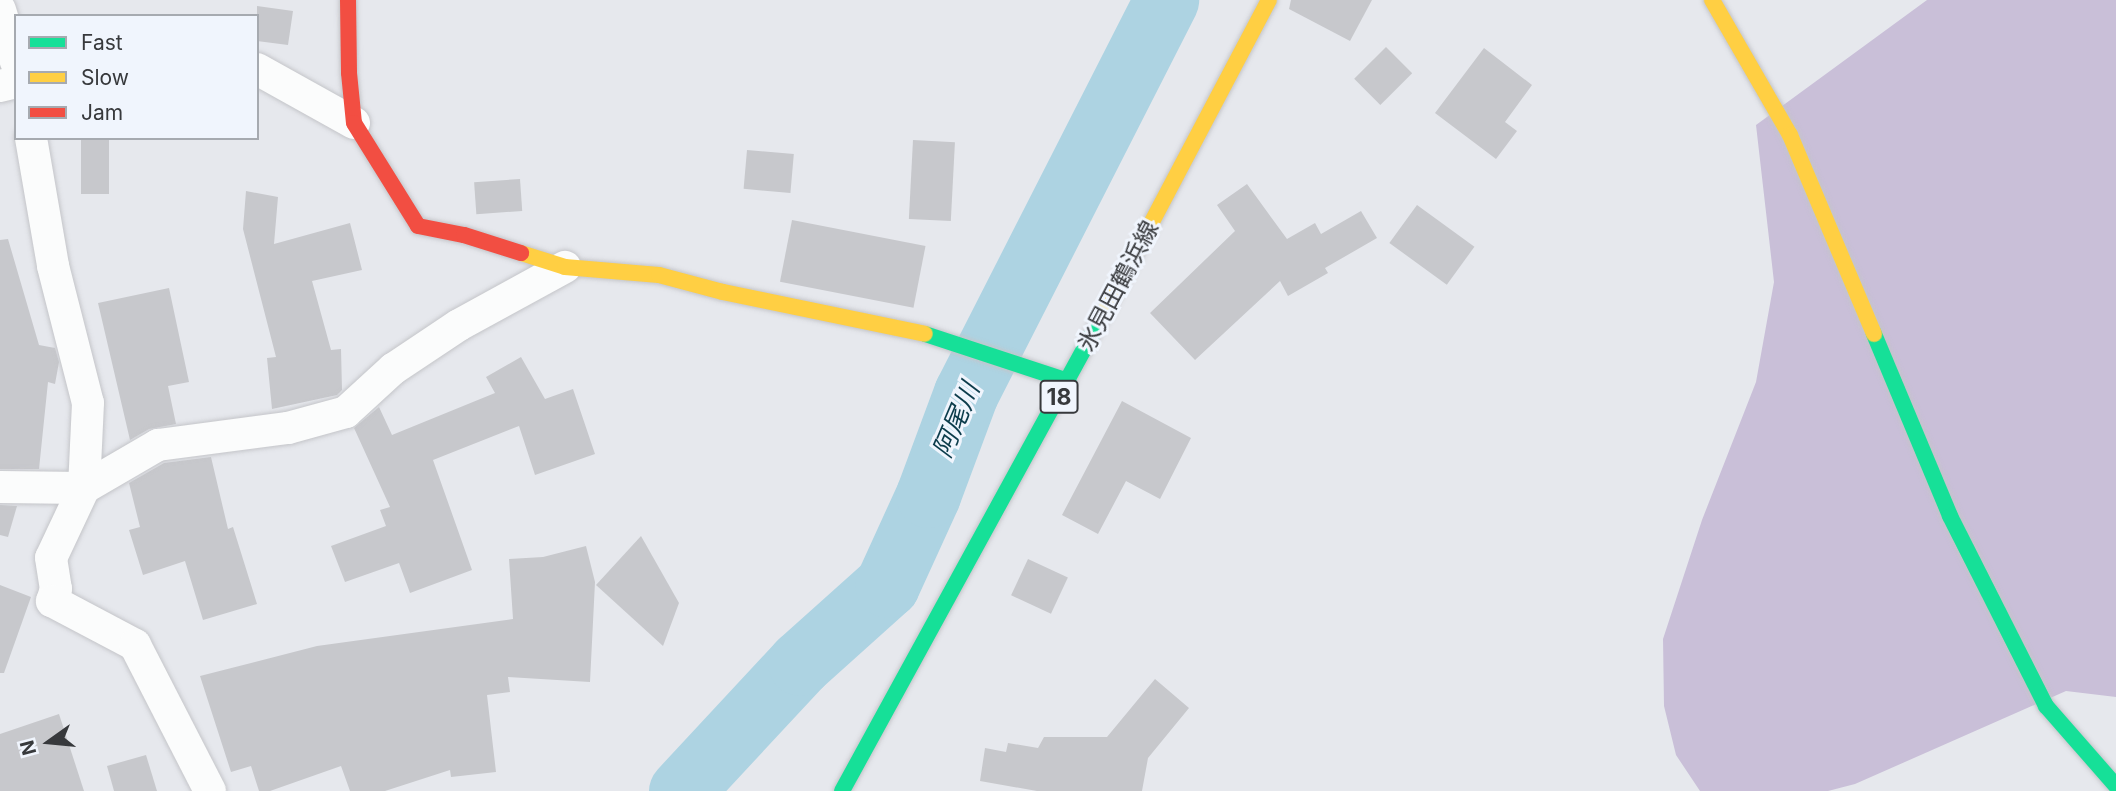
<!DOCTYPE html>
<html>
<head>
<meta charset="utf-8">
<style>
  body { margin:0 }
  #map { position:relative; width:2116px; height:791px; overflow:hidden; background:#e6e8ed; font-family:Inter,"Noto Sans JP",sans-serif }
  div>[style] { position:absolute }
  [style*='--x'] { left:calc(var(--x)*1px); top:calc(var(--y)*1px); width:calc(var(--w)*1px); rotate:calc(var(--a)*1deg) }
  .forest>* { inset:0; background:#c9bfd8 }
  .river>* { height:65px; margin:-32.5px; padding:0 32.5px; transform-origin:32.5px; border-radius:32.5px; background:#add3e2 }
  .building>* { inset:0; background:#c7c8cc; transform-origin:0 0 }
  .roads { filter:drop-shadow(0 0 2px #c4c5c9) drop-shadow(0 0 2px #c4c5c9) }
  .street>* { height:32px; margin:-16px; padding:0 16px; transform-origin:16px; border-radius:16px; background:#fbfcfc }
  .fast>* { height:16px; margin:-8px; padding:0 8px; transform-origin:8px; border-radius:8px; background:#16e098 }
  .slow>* { height:16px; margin:-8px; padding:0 8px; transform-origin:8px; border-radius:8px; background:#ffcf43 }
  .jam>* { height:16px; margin:-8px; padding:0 8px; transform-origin:8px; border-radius:8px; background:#f24e42 }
  span { translate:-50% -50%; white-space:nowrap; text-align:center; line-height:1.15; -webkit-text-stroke:6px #f0f5fd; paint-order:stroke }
  .shield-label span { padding:2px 5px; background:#f0f5fd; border:2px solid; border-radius:5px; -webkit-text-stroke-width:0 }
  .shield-label { font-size:23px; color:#37393c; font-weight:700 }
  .street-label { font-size:24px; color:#37393c }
  .water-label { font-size:26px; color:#0c3c4b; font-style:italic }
  .legend { position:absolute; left:14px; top:14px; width:245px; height:126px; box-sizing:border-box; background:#f0f5fd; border:2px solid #a6aab0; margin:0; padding:9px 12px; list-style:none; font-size:21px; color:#37393c }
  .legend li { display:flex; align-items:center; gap:14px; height:35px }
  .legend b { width:35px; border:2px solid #a6aab0 }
  .north { position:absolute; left:14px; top:707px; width:70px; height:70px; -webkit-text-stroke:5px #f0f5fd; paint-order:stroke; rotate:255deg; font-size:19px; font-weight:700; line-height:28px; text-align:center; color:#37393c }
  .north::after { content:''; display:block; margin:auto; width:24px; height:32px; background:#37393c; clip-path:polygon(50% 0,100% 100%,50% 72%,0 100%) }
</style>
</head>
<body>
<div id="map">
  <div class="forest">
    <div style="clip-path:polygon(1927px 0,2116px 0,2116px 697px,2066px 691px,1855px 784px,1828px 791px,1700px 791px,1676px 755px,1664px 706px,1663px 639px,1702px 520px,1756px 382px,1774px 282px,1756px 125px)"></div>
  </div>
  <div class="river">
    <div style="--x:681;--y:791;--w:175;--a:-47.1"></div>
    <div style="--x:800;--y:663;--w:117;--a:-41.9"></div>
    <div style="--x:887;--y:585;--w:99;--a:-65.5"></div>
    <div style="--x:928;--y:495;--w:109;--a:-69.6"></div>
    <div style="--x:966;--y:393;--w:441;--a:-63"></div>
  </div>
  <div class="building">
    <div style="clip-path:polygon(1291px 0,1372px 0,1350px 41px,1289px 9px)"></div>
    <div style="clip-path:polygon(257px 6px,293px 11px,288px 45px,257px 41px)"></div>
    <div style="left:1386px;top:47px;width:37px;height:45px;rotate:45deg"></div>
    <div style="clip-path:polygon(1484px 48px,1532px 85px,1505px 122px,1517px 131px,1496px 159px,1435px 113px)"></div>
    <div style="left:81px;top:138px;width:28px;height:56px"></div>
    <div style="left:913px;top:140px;width:42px;height:79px;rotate:3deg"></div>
    <div style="left:747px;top:150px;width:47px;height:39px;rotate:5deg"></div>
    <div style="left:520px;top:179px;width:32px;height:46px;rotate:86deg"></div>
    <div style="clip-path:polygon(1247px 184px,1287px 239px,1315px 223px,1321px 234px,1361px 211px,1377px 238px,1325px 268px,1328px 273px,1288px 296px,1280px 281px,1195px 360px,1150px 313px,1235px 231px,1217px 205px)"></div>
    <div style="clip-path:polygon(246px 191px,278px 197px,274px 244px,350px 223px,362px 270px,312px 281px,331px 350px,341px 349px,342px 390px,337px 395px,272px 409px,267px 358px,276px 357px,243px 229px)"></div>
    <div style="left:1417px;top:205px;width:71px;height:47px;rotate:36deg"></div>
    <div style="left:792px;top:220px;width:136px;height:63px;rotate:11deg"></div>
    <div style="clip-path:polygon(8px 239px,39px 345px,55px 348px,59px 362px,55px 384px,48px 382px,39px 469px,0 469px,0 240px)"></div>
    <div style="clip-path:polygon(169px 288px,189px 382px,168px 386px,176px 424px,149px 429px,130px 440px,98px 303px)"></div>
    <div style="clip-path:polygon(521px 357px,545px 399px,573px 389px,595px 454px,535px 475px,519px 426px,433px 460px,472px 570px,410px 593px,399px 563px,345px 582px,331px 546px,386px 526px,380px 510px,390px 507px,354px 428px,379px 407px,392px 435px,495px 393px,486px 377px)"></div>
    <div style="clip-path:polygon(1122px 401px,1191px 438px,1160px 499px,1126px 481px,1098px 534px,1062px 515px)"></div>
    <div style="clip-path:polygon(211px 457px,228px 529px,233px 527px,257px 604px,203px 620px,185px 561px,143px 575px,129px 530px,140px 527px,129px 483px,164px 463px)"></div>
    <div style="clip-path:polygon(0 505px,17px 506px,8px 537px,0 535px)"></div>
    <div style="clip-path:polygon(641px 536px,679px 603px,663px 646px,596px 585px)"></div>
    <div style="clip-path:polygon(586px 546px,595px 582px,590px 682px,508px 677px,510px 692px,487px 695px,496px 772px,451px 777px,450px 770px,385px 791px,350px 791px,341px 766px,270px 791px,259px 791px,251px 766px,231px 772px,200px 676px,317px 646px,513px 619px,509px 559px,543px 557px)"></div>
    <div style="left:1028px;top:559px;width:44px;height:40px;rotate:25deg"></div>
    <div style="clip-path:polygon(0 585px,31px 597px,4px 673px,0 673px)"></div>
    <div style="clip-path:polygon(1155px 679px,1189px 708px,1148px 758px,1142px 791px,1037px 791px,980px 781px,985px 748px,1006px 752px,1008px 743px,1038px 748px,1044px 737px,1107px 737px)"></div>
    <div style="clip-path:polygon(59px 714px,84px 791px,0 791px,0 734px)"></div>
    <div style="clip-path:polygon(146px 755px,157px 791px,114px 791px,107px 766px)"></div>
  </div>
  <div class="roads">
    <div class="street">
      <div style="--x:0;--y:10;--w:54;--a:72.9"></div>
      <div style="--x:257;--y:69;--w:111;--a:29.1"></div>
      <div style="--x:0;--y:86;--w:16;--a:-14"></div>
      <div style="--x:31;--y:138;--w:130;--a:80.2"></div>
      <div style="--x:53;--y:266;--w:141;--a:75.7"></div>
      <div style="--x:88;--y:403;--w:85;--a:92.7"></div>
      <div style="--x:84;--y:488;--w:77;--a:115.2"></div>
      <div style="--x:51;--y:558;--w:31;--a:81"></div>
      <div style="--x:56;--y:589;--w:13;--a:108"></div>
      <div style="--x:52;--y:601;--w:94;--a:27.9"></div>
      <div style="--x:135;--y:645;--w:164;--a:62.8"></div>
      <div style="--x:0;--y:487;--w:84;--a:0.7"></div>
      <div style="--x:84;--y:488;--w:86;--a:-30.2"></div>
      <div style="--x:158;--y:445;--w:131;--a:-7.5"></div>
      <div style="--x:288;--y:428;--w:60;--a:-15.4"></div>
      <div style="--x:346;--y:412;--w:64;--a:-42.5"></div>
      <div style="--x:393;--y:369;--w:79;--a:-33.7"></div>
      <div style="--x:459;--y:325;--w:121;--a:-28.7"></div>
    </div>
    <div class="fast">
      <div style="--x:925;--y:334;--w:151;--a:18.2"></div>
      <div style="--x:1874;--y:334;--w:197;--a:67.3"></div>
      <div style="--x:1950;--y:516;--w:213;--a:63.2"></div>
      <div style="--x:2046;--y:706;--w:106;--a:48.8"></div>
      <div style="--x:842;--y:791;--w:550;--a:-61.29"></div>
    </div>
    <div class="slow">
      <div style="--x:1712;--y:0;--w:156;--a:60"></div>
      <div style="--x:1790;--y:135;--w:216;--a:67.1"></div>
      <div style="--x:521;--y:253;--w:46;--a:17.7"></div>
      <div style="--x:565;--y:267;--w:94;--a:4.9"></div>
      <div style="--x:659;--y:275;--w:66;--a:14.9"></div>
      <div style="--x:723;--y:292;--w:206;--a:11.7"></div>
      <div style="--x:1106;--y:309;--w:349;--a:-62.2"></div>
    </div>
    <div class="jam">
      <div style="--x:348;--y:0;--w:73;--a:89.2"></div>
      <div style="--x:349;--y:73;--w:50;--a:84.3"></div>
      <div style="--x:354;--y:123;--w:121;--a:58.1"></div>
      <div style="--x:418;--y:226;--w:47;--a:11.1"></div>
      <div style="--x:464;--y:235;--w:60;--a:17.5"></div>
    </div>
  </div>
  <div class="shield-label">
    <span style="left:1059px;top:397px">18</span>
  </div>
  <div class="street-label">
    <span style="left:1118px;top:286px;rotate:-62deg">氷見田鶴浜線</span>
  </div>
  <div class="water-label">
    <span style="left:956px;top:420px;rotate:-67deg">阿尾川</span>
  </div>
  <ul class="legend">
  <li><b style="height:9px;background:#16e098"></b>Fast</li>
  <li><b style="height:9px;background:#ffcf43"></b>Slow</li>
  <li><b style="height:9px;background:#f24e42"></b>Jam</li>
  </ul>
  <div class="north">N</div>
</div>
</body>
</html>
